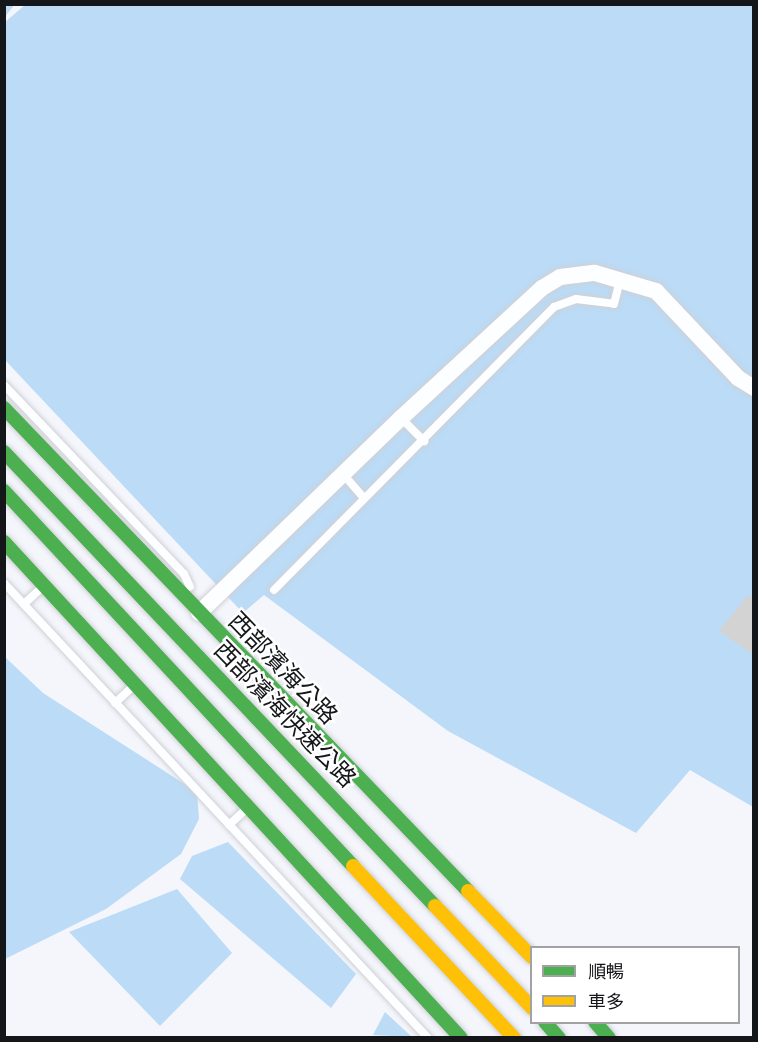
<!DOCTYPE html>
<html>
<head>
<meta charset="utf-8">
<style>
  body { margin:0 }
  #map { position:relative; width:758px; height:1042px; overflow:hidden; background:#f4f6fc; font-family:Jost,"Noto Sans TC",sans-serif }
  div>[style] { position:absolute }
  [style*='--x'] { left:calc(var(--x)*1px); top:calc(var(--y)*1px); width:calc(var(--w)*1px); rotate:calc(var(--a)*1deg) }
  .water>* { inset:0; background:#bbdbf6 }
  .stream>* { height:5px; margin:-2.5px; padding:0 2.5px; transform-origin:2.5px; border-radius:2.5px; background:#bbdbf6 }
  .building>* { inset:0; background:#d4d3d4 }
  .roads { filter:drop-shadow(0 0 2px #cfd0d5) drop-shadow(0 0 2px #cfd0d5) }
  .lane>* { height:8px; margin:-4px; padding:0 4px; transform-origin:4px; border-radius:4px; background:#fdfeff }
  .street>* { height:16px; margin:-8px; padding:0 8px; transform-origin:8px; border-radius:8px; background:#fdfeff }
  .fast>* { height:14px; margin:-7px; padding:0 7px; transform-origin:7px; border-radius:7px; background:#4caf50 }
  .slow>* { height:14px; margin:-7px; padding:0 7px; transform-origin:7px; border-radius:7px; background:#ffc107 }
  span { translate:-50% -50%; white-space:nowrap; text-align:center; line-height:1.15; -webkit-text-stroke:5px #fff; paint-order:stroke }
  .street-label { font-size:24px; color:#151619 }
  .frame { position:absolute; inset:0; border:6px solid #151619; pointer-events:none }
  .legend { position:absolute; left:530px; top:946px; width:210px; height:78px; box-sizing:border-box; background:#fff; border:2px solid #a1a2a3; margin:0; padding:8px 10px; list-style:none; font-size:18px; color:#151619 }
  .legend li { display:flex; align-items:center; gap:12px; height:30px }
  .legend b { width:30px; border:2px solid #a1a2a3 }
</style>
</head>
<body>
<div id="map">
  <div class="water">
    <div style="clip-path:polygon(25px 5px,753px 5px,753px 807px,690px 770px,636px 833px,448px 731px,264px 595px,243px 613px,5px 360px,5px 22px)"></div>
    <div style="clip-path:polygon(5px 657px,43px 693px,197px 792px,199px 819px,181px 854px,106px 909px,5px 959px)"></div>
    <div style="clip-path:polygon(228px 842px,356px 974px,331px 1008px,180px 879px,192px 856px)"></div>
    <div style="clip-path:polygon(177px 889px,232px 953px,160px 1026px,69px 932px)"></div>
    <div style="clip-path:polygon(385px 1012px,412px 1037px,373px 1035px)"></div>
  </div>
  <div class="stream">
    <div style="--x:4;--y:13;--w:11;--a:-52"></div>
  </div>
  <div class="building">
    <div style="clip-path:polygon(748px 595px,754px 599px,754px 655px,719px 631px)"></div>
  </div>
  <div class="roads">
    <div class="lane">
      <div style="--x:4;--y:385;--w:261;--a:46.4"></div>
      <div style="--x:184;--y:574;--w:14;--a:65"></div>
      <div style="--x:401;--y:418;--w:33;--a:45"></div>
      <div style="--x:343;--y:474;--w:30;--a:49"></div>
      <div style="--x:4;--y:583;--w:622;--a:47.02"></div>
      <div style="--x:274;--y:590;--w:398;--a:-45.3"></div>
      <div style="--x:554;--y:307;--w:23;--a:-20"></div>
      <div style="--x:576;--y:299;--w:38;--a:7"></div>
      <div style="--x:614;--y:304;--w:25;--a:-76"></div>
      <div style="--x:24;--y:604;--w:23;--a:-43"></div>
      <div style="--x:115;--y:703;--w:23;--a:-43"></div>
      <div style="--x:229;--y:825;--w:23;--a:-43"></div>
    </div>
    <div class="street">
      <div style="--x:199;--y:613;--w:281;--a:-44"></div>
      <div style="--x:401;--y:418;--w:192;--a:-42.7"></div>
      <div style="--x:542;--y:288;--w:21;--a:-31"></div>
      <div style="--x:560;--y:277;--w:35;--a:-7"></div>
      <div style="--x:595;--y:273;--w:64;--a:16.4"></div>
      <div style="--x:656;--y:291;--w:120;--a:46.7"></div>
      <div style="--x:738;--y:378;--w:19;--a:32"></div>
    </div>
    <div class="fast">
      <div style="--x:4;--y:408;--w:670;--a:46.15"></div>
      <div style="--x:4;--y:452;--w:626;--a:46.49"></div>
      <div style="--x:4;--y:491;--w:512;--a:47.06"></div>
      <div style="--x:4;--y:542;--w:674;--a:47.34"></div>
      <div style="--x:545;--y:1022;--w:21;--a:49"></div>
      <div style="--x:595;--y:1022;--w:21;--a:49"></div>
    </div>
    <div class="slow">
      <div style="--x:353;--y:866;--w:236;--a:46.9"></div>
      <div style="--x:468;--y:891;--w:92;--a:45.9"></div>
      <div style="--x:435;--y:906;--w:141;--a:46.4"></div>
    </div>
  </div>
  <div class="street-label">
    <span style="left:283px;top:668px;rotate:46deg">西部濱海公路</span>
    <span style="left:285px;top:714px;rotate:46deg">西部濱海快速公路</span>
  </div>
  <div class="frame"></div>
  <ul class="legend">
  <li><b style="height:8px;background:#4caf50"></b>順暢</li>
  <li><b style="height:8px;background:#ffc107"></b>車多</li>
  </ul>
</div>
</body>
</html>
